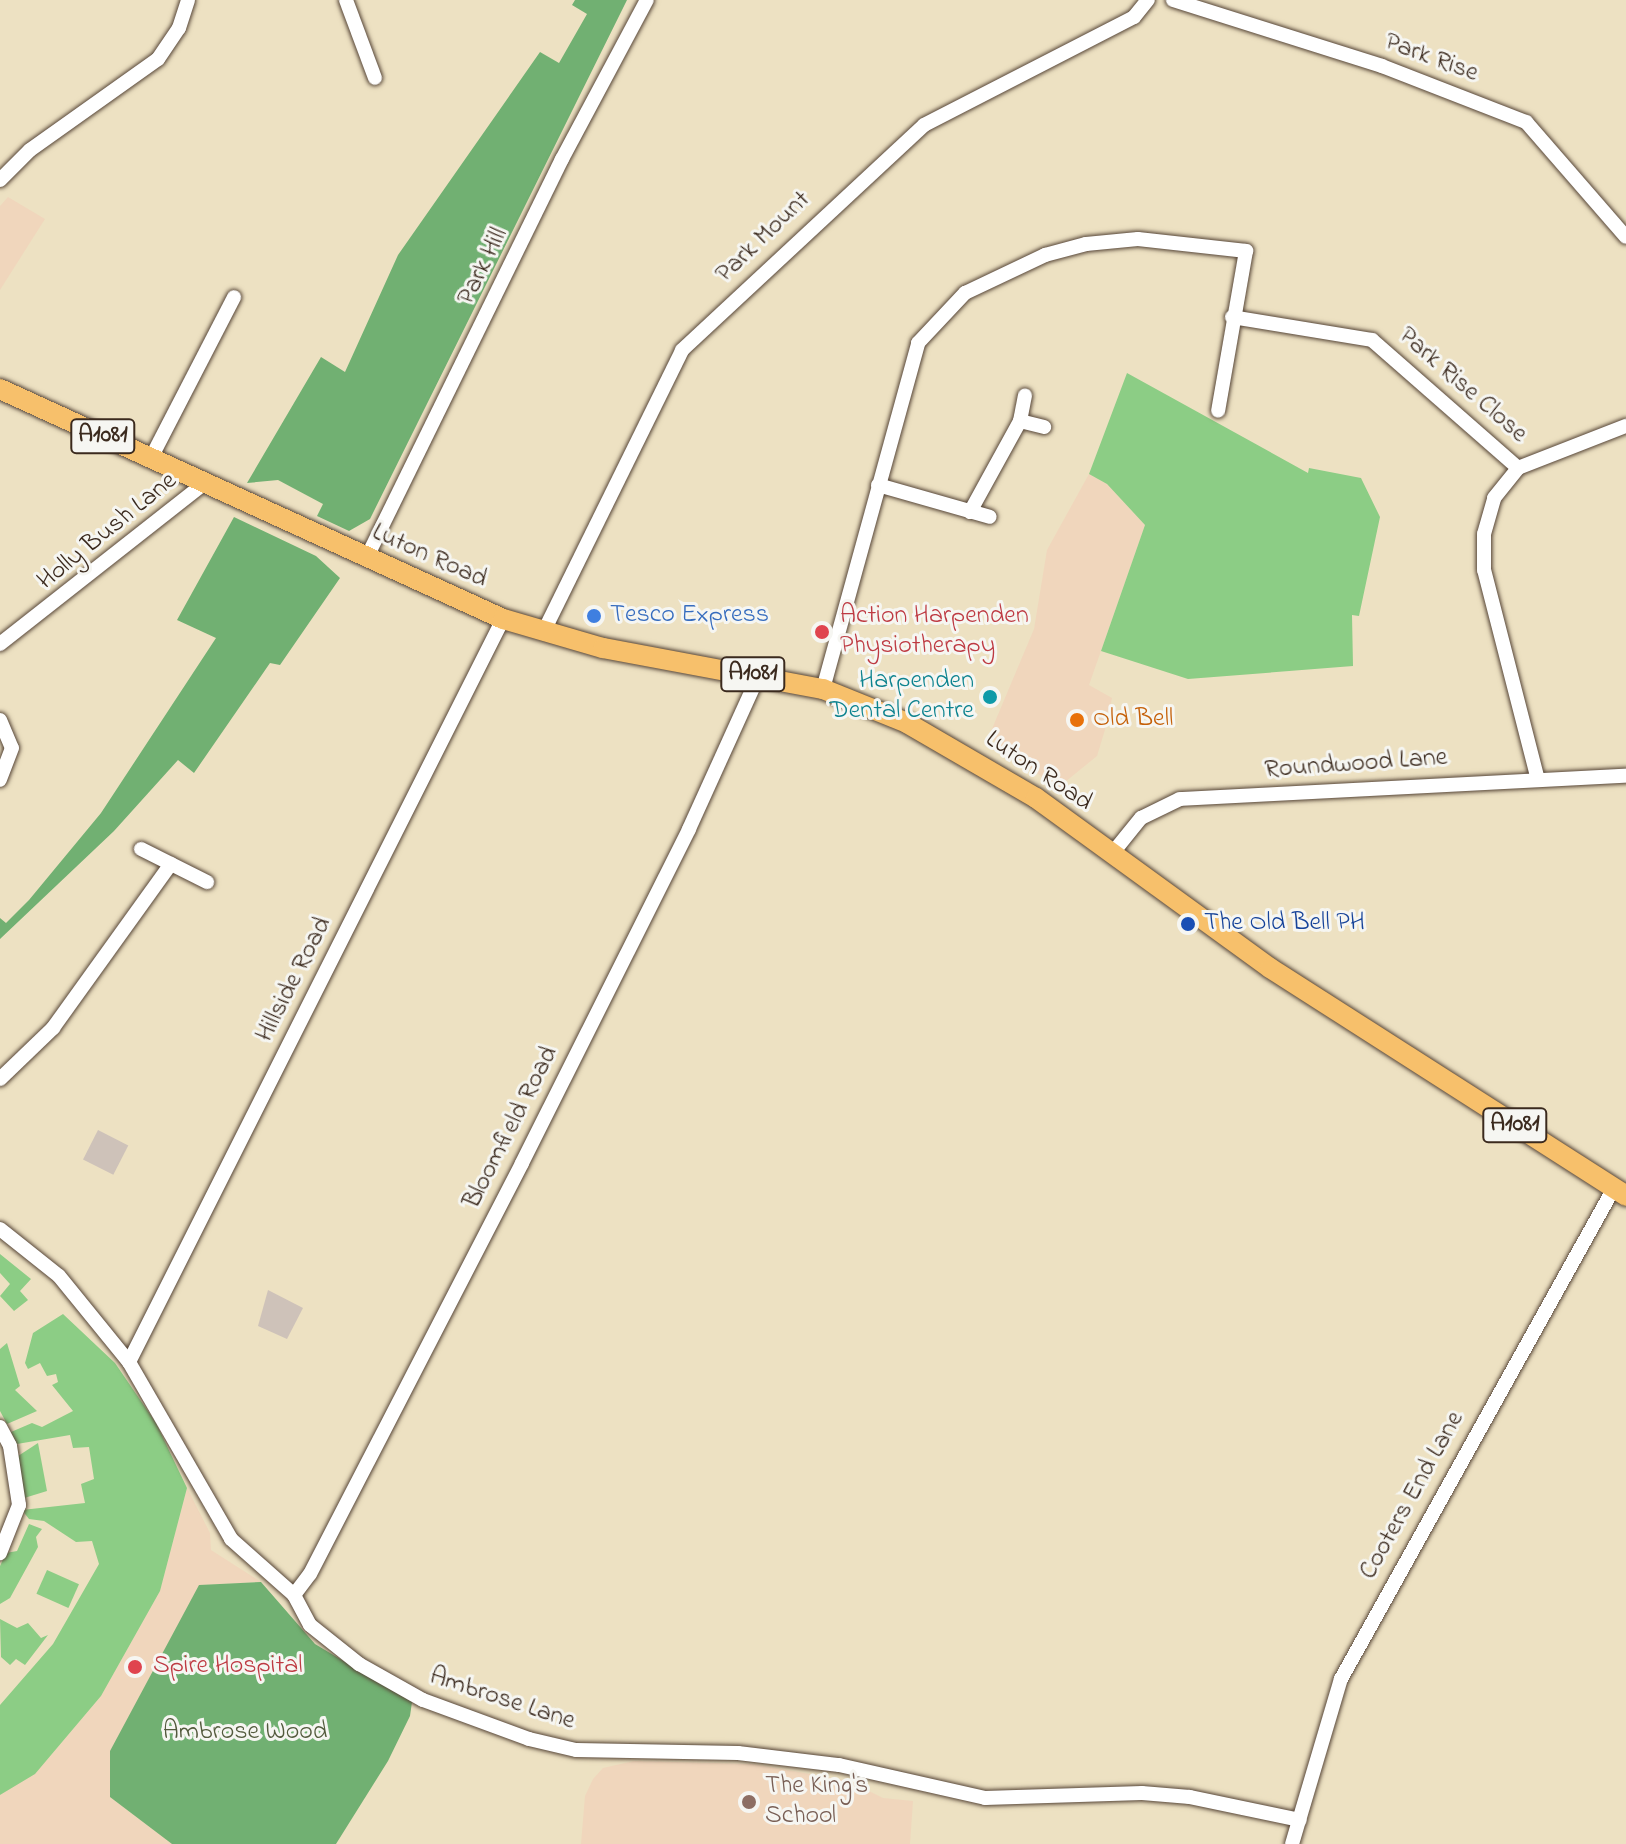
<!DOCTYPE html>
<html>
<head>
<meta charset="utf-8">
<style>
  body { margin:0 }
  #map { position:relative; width:1626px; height:1844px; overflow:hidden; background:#ede1c2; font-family:"Indie Flower",sans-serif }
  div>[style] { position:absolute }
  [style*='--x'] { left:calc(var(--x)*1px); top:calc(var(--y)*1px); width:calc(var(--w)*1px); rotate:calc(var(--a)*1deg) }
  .built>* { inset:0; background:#f0d6bc }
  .industrial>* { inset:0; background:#cec2b9; transform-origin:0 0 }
  .green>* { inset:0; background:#8ccd85; transform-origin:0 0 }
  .forest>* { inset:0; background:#71b072 }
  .roads { filter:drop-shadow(0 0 2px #564537) drop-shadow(0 0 2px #564537) }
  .street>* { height:14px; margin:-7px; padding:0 7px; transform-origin:7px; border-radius:7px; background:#fff }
  .primary>* { height:20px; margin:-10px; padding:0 10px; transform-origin:10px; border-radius:10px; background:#f7c06b }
  .dots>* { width:22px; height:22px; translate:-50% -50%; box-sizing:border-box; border:4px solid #f6f6f2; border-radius:50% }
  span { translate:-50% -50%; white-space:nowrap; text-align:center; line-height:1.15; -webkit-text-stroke:6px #f6f6f2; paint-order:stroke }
  .shield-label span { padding:2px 6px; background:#f6f6f2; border:2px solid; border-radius:6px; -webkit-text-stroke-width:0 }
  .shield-label { font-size:24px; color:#3b2a1e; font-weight:700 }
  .street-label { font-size:26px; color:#3b2a1e }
  .shop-label { font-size:26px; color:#366cbe }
  .left { translate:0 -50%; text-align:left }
  .health-label { font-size:26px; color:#be3a42 }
  .culture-label { font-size:26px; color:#0d838f }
  .right { translate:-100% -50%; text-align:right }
  .food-label { font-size:26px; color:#c56008 }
  .transit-label { font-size:26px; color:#164399 }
  .park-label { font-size:26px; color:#535b3d }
  .education-label { font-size:26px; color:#785e54 }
</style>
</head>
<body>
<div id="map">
  <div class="built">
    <div style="clip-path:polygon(8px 197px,45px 219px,0 290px,0 206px)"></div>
    <div style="clip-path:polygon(1089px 474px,1107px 484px,1145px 525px,1089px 685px,1112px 698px,1107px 723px,1097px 756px,1065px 782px,1064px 794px,989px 736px,1034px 629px,1047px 550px)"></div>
    <div style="clip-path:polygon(187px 1488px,210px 1533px,211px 1550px,261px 1582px,199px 1585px,110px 1797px,172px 1844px,0 1844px,0 1795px,47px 1760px,101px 1696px,160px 1591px)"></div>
    <div style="clip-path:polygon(634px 1761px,753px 1764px,849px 1781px,883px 1798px,913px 1801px,910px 1844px,581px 1844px,585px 1796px,593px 1779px,603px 1768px)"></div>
  </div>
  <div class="industrial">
    <div style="left:98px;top:1130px;width:34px;height:33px;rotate:27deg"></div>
    <div style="clip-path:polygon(268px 1290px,303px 1308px,287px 1339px,258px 1326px)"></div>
  </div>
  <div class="green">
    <div style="clip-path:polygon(1127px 373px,1308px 473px,1309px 468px,1361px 478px,1380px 517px,1359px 616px,1352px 615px,1353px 666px,1188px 679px,1101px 651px,1145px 525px,1107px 484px,1089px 474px)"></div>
    <div style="clip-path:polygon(0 1254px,31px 1279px,20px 1291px,28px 1300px,14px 1311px,0 1296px,10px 1284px,0 1273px)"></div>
    <div style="clip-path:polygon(63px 1314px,115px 1363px,156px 1423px,187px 1488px,160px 1591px,101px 1696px,35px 1774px,0 1795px,0 1705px,53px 1644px,99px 1564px,92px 1541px,76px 1542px,44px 1521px,29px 1519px,22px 1510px,85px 1503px,81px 1484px,94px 1479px,89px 1447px,73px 1448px,70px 1435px,17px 1444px,11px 1432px,32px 1423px,42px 1427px,73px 1411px,52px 1385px,58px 1382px,56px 1374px,47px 1376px,40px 1363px,28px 1369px,25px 1363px,33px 1333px)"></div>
    <div style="clip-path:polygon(7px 1343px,20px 1386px,15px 1390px,37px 1411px,7px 1424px,0 1411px,0 1349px)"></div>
    <div style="clip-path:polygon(38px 1443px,47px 1491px,21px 1499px,15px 1458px)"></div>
    <div style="clip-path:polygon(29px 1524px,42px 1529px,36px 1537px,38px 1547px,10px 1598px,0 1604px,0 1566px,6px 1553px,17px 1551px)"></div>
    <div style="left:47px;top:1570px;width:35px;height:26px;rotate:24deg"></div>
    <div style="clip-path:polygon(0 1619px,17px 1628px,28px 1623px,41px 1638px,48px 1635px,25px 1665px,16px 1659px,10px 1665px,1px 1657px)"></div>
  </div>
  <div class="forest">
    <div style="clip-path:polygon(575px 0,627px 0,370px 519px,349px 531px,317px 516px,323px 504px,278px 480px,247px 483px,321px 357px,345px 372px,398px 255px,540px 52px,559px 63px,587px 14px,572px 5px)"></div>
    <div style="clip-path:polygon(234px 517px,316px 556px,340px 578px,280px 665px,270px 663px,194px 773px,178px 760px,114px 831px,0 939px,0 918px,6px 923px,29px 900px,101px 813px,216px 638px,177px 620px)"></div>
    <div style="clip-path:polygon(261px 1582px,315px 1644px,412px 1702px,410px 1716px,388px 1761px,336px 1844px,172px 1844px,110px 1797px,110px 1751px,199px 1585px)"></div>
  </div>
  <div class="roads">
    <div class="street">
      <div style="--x:346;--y:0;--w:83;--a:69.6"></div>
      <div style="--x:1173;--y:0;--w:219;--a:17.5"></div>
      <div style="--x:1382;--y:66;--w:155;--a:21.3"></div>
      <div style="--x:1526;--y:122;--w:152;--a:49"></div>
      <div style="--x:0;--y:180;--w:42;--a:-45"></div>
      <div style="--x:30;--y:150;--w:157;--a:-35.4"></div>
      <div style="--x:158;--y:59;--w:37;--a:-56"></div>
      <div style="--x:179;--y:28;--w:29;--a:-72"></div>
      <div style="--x:1232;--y:317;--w:142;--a:9.3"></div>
      <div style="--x:1372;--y:340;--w:194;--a:41.2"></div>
      <div style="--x:1020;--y:421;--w:26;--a:-79"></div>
      <div style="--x:151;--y:458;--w:181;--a:-62.7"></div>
      <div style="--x:878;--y:485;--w:116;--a:15.9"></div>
      <div style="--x:970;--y:512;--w:104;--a:-61.2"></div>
      <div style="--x:1020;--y:421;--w:25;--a:14"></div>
      <div style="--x:367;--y:557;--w:443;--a:-63.9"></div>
      <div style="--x:562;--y:159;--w:180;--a:-61.9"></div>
      <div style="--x:543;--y:633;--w:315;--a:-63.8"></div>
      <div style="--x:682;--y:350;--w:330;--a:-42.9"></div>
      <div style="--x:924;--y:125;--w:236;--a:-27.2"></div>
      <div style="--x:1134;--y:17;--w:22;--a:-51"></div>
      <div style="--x:0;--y:644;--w:262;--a:-38.2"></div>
      <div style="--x:823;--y:689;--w:359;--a:-74.6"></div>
      <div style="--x:918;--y:343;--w:69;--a:-46.8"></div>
      <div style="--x:965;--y:293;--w:89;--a:-25.4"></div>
      <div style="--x:1045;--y:255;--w:42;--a:-15"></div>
      <div style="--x:1086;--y:244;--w:52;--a:-5.5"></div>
      <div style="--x:1138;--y:239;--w:109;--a:6.3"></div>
      <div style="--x:1246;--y:251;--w:162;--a:99.9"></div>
      <div style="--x:0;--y:720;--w:30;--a:67"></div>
      <div style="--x:12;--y:748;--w:34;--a:111"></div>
      <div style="--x:1538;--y:780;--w:217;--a:-104.4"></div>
      <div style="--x:1484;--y:570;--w:36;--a:-90"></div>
      <div style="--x:1484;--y:534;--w:37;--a:-74"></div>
      <div style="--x:1494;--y:498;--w:38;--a:-51"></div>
      <div style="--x:1518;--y:468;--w:116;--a:-21.3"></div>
      <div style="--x:141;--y:849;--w:74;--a:26.6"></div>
      <div style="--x:1111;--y:855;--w:48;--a:-51"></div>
      <div style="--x:1141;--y:818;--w:43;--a:-26"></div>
      <div style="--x:1180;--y:799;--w:447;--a:-3"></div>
      <div style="--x:0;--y:1079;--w:74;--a:-43.9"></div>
      <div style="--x:53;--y:1028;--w:202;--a:-54.3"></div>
      <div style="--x:0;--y:1229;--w:75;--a:38.5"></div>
      <div style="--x:59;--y:1276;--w:111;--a:50.9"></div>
      <div style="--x:129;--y:1362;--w:204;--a:60"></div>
      <div style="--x:231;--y:1539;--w:84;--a:41.6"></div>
      <div style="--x:294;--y:1595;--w:34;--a:62"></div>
      <div style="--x:310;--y:1625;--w:63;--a:38.5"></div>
      <div style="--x:359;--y:1664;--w:73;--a:29.4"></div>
      <div style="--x:423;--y:1700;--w:113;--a:20.2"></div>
      <div style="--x:529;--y:1739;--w:48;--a:13.2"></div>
      <div style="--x:576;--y:1750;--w:162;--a:1.1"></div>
      <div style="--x:738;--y:1753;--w:102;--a:6.8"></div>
      <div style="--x:839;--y:1765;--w:150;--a:12.7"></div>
      <div style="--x:985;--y:1798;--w:157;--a:-1.8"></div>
      <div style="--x:1142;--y:1793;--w:48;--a:4.8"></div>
      <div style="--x:1190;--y:1797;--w:112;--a:11.8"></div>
      <div style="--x:129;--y:1362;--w:832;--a:-63.28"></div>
      <div style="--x:0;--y:1427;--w:21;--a:62"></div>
      <div style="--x:10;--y:1446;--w:60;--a:81.3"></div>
      <div style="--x:19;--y:1505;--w:52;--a:111.6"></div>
      <div style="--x:294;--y:1595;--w:26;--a:-53"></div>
      <div style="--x:310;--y:1574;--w:462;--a:-62.7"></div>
      <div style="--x:522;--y:1163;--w:373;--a:-63.4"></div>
      <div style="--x:689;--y:829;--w:169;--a:-65.6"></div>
      <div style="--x:1292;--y:1844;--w:172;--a:-73.5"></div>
      <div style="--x:1341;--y:1679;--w:562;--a:-60.93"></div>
    </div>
    <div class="primary">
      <div style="--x:0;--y:389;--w:553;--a:24.57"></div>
      <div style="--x:503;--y:619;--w:104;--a:16.2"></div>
      <div style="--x:603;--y:648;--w:224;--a:10.6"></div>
      <div style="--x:823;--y:689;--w:91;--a:22"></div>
      <div style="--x:907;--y:723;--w:149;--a:30.2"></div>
      <div style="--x:1036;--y:798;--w:289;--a:36"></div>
      <div style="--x:1270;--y:968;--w:423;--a:32.6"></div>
    </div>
  </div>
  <div class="dots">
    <div style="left:594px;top:616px;background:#3f7fe0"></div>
    <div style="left:822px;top:632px;background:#e0444e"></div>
    <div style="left:990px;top:697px;background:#0f9aa8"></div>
    <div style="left:1077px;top:720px;background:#e8710a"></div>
    <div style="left:1188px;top:924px;background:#1a4fb4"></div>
    <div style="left:135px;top:1667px;background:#e0444e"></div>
    <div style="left:749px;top:1802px;background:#8d6e63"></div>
  </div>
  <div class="shield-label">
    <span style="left:103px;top:436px">A1081</span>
    <span style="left:753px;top:674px">A1081</span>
    <span style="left:1515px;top:1125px">A1081</span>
  </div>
  <div class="street-label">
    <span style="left:1431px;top:59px;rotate:20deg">Park Rise</span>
    <span style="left:764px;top:238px;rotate:-44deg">Park Mount</span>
    <span style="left:484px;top:267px;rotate:-64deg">Park Hill</span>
    <span style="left:1462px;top:386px;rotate:41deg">Park Rise Close</span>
    <span style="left:108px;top:532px;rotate:-39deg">Holly Bush Lane</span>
    <span style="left:429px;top:557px;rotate:24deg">Luton Road</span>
    <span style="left:1356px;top:765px;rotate:-4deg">Roundwood Lane</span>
    <span style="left:1038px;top:772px;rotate:34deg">Luton Road</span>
    <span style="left:295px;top:980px;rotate:-63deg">Hillside Road</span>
    <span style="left:512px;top:1128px;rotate:-63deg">Bloomfield Road</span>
    <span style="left:1413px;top:1496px;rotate:-61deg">Cooters End Lane</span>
    <span style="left:502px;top:1700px;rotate:18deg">Ambrose Lane</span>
  </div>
  <div class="shop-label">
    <span class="left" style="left:610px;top:616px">Tesco Express</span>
  </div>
  <div class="health-label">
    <span class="left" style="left:840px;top:632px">Action Harpenden<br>Physiotherapy</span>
    <span class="left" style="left:153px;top:1667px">Spire Hospital</span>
  </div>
  <div class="culture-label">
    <span class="right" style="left:974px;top:697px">Harpenden<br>Dental Centre</span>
  </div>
  <div class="food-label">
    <span class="left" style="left:1093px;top:720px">Old Bell</span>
  </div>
  <div class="transit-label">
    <span class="left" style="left:1204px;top:924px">The Old Bell PH</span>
  </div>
  <div class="park-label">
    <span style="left:245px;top:1733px">Ambrose Wood</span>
  </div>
  <div class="education-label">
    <span class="left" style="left:765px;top:1802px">The King's<br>School</span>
  </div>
</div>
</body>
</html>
